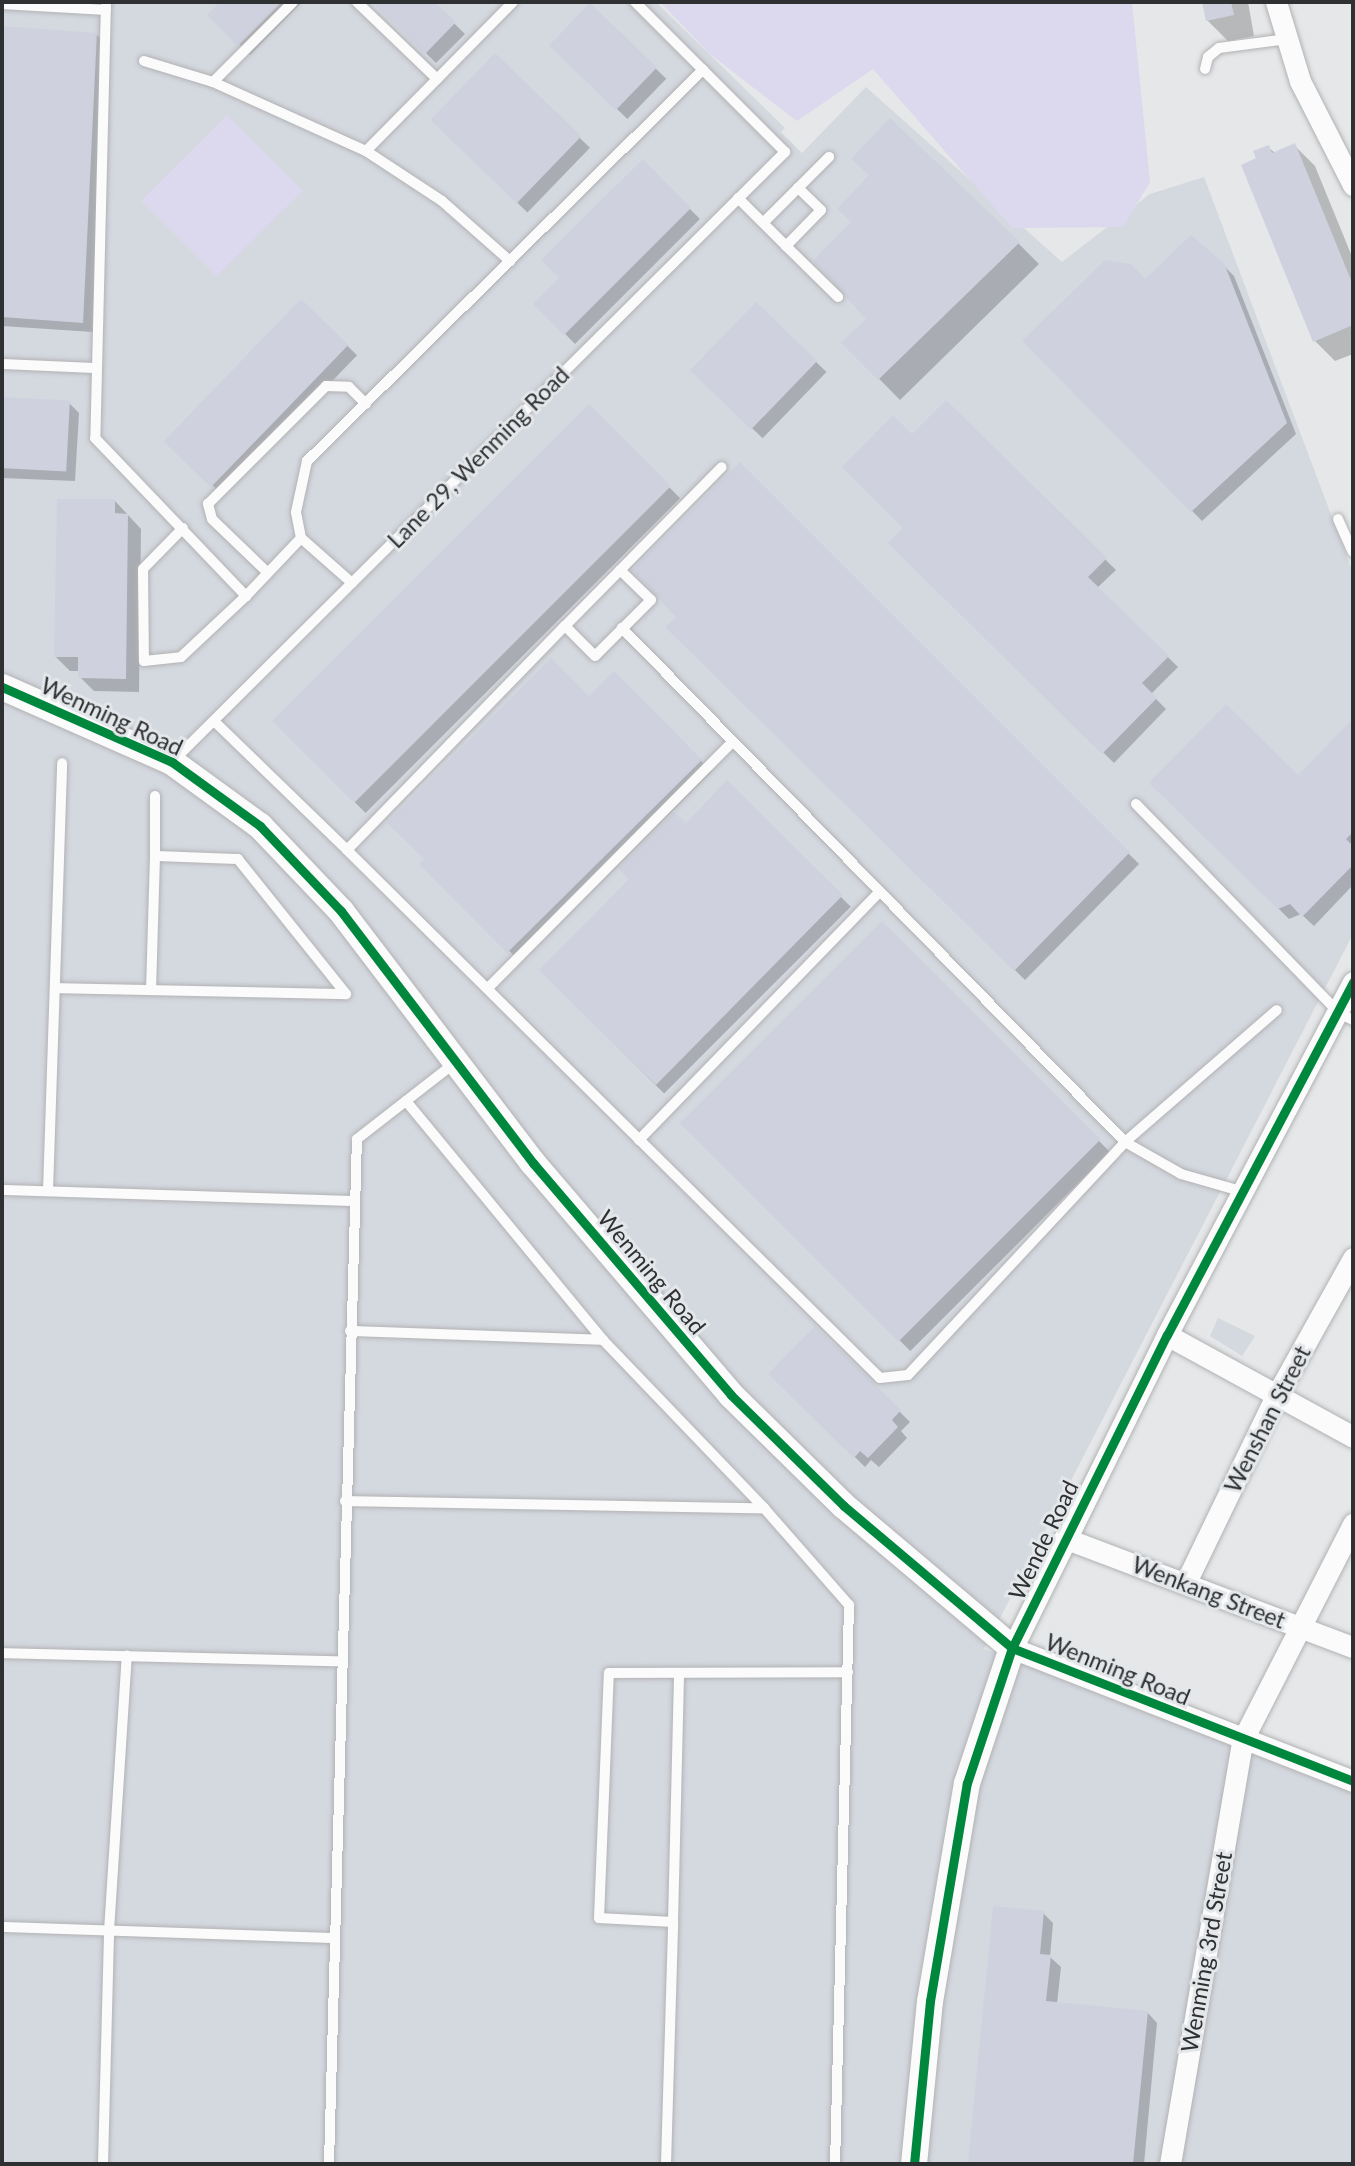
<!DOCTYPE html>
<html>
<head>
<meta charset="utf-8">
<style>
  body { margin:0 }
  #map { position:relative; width:1355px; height:2166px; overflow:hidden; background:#e5e7e9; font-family:Lato,sans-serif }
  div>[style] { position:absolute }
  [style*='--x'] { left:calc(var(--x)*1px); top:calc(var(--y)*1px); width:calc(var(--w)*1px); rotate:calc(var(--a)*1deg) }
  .built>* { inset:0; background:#d4d8df }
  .green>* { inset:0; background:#dcd8ed; transform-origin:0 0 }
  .shadow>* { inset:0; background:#0003; transform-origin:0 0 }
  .building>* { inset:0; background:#cfd2de; transform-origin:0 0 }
  .roads { filter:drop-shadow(0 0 2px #b1b2b3) drop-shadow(0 0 2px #b1b2b3) }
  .service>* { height:10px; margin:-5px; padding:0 5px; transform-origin:5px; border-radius:5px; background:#fbfbfc }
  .minor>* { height:21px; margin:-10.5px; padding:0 10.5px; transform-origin:10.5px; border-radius:10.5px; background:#fbfbfc }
  .tertiary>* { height:26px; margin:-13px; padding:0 13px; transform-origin:13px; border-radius:13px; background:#fbfbfc }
  .cycleway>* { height:9px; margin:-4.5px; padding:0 4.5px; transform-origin:4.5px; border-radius:4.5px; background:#00873e }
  span { translate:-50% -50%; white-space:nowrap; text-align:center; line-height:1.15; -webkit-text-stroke:6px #e4e7ea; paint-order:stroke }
  .street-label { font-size:23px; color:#2f3032 }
  .frame { position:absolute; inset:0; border:4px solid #2f3032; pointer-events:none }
</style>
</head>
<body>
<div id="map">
  <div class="built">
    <div style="clip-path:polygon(2px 2px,656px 2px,785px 128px,781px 132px,802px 153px,866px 87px,1062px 262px,1150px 194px,1204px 177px,1353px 573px,1353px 934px,984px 1649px,1353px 1793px,1353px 2164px,2px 2164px)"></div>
    <div style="clip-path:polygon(1218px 1318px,1255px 1336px,1242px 1356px,1210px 1336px)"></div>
  </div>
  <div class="green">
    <div style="clip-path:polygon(660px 2px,1132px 2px,1150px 182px,1123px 227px,1012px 228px,873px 69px,797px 121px,711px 55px)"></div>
    <div style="left:227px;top:115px;width:107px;height:121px;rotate:45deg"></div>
  </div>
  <div class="shadow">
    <div style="clip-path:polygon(223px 2px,302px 2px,250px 55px,210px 15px)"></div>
    <div style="clip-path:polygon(374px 2px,432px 2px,465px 34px,436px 63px)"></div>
    <div style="clip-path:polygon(1204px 2px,1248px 2px,1254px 36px,1228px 41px,1207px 20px)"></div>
    <div style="left:590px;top:5px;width:106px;height:56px;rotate:44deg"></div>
    <div style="clip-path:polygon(2px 28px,97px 35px,107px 45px,93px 332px,2px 326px)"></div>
    <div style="left:495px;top:56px;width:132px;height:90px;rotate:44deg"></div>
    <div style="clip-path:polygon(1294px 145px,1315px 166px,1353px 259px,1353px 354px,1335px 361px,1315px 341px,1258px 159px,1268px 147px,1275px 153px)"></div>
    <div style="clip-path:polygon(643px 162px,700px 219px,575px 344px,536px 304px,562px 278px)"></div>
    <div style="clip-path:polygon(853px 223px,1018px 243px,1039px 264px,900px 400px,844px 343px,868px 319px)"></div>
    <div style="clip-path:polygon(1223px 265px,1234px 276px,1296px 434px,1202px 521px,1025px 341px,1145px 281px)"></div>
    <div style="left:301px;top:301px;width:78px;height:194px;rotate:44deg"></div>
    <div style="left:756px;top:304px;width:98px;height:92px;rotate:44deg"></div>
    <div style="clip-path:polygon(2px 399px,69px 403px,79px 413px,75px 481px,2px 478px)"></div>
    <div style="clip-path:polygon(946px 403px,1116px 570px,1097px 588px,1178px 667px,1151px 694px,1166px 709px,1114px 763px,891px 543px,906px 528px,912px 437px)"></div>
    <div style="left:589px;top:407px;width:129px;height:445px;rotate:45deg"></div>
    <div style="clip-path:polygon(740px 465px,1139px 864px,1025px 980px,668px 627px,678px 617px)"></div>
    <div style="clip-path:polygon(115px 501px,141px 529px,139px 692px,94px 691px,80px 677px,80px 671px,70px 671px,56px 657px)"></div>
    <div style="left:614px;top:674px;width:138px;height:270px;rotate:45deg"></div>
    <div style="clip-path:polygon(1353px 721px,1353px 885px,1314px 926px,1301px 914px,1289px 919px,1151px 783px,1298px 777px)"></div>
    <div style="left:727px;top:783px;width:175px;height:264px;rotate:45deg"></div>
    <div style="left:882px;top:924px;width:322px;height:282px;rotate:45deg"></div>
    <div style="clip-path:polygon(815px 1328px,910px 1422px,901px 1431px,907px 1438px,879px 1467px,871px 1460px,865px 1467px,771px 1374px)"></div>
    <div style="clip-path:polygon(994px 1908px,1043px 1913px,1053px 1923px,1050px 1957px,1061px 1967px,1057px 2004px,1147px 2012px,1157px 2023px,1144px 2164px,971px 2164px)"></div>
  </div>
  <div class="building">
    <div style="clip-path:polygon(220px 2px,282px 2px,238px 46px,207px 15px)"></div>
    <div style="clip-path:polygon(372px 2px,435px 2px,456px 22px,425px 54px)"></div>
    <div style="clip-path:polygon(1202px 2px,1231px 2px,1234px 15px,1206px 21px)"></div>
    <div style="left:590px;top:3px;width:93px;height:59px;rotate:44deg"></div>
    <div style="clip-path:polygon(2px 26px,97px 33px,83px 323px,2px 317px)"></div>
    <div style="left:495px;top:53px;width:120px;height:93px;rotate:44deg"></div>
    <div style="clip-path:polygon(890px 118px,1020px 242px,878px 380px,841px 343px,866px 319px,813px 261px,851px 222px,837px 209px,869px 175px,851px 159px)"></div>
    <div style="clip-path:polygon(1295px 143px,1353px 285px,1353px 325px,1313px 342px,1241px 165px,1256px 158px,1253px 151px,1269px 145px,1272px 153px)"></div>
    <div style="clip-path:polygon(643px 159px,691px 208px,564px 335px,533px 304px,559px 278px,541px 260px)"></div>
    <div style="clip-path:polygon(1191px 235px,1224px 263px,1287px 423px,1191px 512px,1022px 341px,1105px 260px,1131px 264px,1145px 279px)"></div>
    <div style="left:301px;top:299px;width:66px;height:198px;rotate:44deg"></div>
    <div style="left:756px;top:302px;width:85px;height:95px;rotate:44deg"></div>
    <div style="left:2px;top:397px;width:68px;height:71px;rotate:3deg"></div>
    <div style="clip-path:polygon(946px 400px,1107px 558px,1088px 577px,1169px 656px,1142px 683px,1157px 698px,1102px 754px,888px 543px,903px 528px,842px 467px,893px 415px,912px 434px)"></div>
    <div style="left:589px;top:404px;width:116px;height:448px;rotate:45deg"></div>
    <div style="clip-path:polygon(740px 462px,1130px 852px,1014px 971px,665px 627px,676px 617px,632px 570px)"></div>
    <div style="clip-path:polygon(57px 499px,115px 499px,115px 513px,128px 514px,126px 679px,78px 678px,78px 657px,54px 657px)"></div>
    <div style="clip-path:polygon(551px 658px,589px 696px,614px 671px,702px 760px,507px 953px,419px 864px,424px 859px,387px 823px)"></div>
    <div style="clip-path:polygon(1226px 704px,1298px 775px,1353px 719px,1353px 832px,1346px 839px,1353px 846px,1353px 865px,1302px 917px,1290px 904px,1278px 909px,1149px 783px)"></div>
    <div style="clip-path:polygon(727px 780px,843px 895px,656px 1085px,539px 970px,629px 879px,618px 868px,674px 812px,686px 823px)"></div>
    <div style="left:882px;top:921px;width:309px;height:286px;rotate:45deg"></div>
    <div style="clip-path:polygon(815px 1326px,901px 1410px,892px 1420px,898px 1427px,868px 1458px,860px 1451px,854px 1458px,768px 1374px)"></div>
    <div style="clip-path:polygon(993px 1906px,1044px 1911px,1040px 1954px,1051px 1955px,1046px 2001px,1148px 2011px,1133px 2164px,968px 2164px)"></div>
  </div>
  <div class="roads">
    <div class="service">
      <div style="--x:106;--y:2;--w:436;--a:91.4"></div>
      <div style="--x:95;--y:438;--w:219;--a:46.3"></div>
      <div style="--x:246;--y:596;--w:80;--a:-46.5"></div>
      <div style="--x:301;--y:538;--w:26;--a:-101"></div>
      <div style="--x:296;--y:512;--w:52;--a:-77.8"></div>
      <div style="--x:307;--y:461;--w:557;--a:-44.64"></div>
      <div style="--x:357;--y:2;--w:111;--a:43.9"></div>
      <div style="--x:2;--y:4;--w:104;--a:3.3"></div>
      <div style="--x:144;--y:61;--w:72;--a:16.9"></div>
      <div style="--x:213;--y:82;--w:168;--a:24.3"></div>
      <div style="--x:366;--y:151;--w:91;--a:33.3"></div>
      <div style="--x:442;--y:201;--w:91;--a:41.4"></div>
      <div style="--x:1205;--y:69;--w:12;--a:-76"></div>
      <div style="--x:1208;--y:57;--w:14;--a:-39"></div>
      <div style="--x:1219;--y:48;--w:69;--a:-7.5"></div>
      <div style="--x:213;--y:82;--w:113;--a:-45"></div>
      <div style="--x:366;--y:151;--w:209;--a:-45.4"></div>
      <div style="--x:798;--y:188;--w:44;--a:-45"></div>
      <div style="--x:738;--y:198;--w:68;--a:45"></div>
      <div style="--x:786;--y:246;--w:50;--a:-45.8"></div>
      <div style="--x:821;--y:210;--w:32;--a:-136"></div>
      <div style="--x:798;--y:188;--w:49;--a:135"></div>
      <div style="--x:786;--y:246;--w:73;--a:44.4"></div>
      <div style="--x:2;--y:364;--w:93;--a:2.5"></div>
      <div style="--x:1338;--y:519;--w:36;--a:66"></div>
      <div style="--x:183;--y:528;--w:57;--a:134.3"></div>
      <div style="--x:143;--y:569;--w:92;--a:89.4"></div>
      <div style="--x:144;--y:661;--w:37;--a:-6"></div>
      <div style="--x:181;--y:657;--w:89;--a:-43.2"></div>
      <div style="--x:301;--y:538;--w:68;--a:41.4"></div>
      <div style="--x:620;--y:570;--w:43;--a:44.1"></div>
      <div style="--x:651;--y:600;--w:79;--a:135"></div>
      <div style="--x:595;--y:656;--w:42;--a:-135"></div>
      <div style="--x:565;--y:626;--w:223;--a:-45.4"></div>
      <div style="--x:267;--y:572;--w:76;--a:-136.1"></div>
      <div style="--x:212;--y:519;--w:16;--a:-105"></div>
      <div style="--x:208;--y:504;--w:167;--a:-45"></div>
      <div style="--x:326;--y:386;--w:23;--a:2"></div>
      <div style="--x:349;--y:387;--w:24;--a:45"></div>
      <div style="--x:622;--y:628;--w:719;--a:45.62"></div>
      <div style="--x:1125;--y:1142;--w:64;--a:29.7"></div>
      <div style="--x:1181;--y:1174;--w:66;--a:15.9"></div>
      <div style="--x:214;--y:721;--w:185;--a:44.1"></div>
      <div style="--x:347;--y:850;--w:313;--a:-45.8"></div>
      <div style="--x:172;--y:762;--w:865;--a:-44.86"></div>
      <div style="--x:785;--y:152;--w:212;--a:-135"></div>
      <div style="--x:1136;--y:804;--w:290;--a:45.8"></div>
      <div style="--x:1338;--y:1012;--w:17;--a:28"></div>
      <div style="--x:347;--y:850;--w:750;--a:44.73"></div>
      <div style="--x:880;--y:1378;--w:28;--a:-6"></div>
      <div style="--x:908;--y:1375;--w:318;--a:-47"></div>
      <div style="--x:1125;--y:1142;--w:201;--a:-41"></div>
      <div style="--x:155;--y:856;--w:60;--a:-90"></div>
      <div style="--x:489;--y:987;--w:345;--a:-45.2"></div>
      <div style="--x:55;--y:988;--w:291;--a:1.2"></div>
      <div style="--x:346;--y:994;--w:173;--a:-128.7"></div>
      <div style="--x:238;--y:859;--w:83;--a:-177.9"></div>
      <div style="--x:155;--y:856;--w:131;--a:91.7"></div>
      <div style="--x:406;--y:1101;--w:310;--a:50.5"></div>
      <div style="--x:603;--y:1340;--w:233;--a:46.2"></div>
      <div style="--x:764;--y:1508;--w:129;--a:48.8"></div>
      <div style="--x:849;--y:1605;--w:559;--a:91.43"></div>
      <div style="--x:639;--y:1140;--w:345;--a:-45.9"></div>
      <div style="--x:2;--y:1190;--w:353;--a:1.8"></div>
      <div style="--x:48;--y:1191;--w:428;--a:-88.1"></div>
      <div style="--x:350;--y:1331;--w:253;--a:2"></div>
      <div style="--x:345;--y:1501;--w:419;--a:1"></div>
      <div style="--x:2;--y:1653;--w:338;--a:1.4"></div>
      <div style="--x:673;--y:1922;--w:248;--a:-88.6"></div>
      <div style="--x:2;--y:1927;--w:332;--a:1.9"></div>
      <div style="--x:103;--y:2164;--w:233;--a:-88.5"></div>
      <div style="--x:109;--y:1931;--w:276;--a:-86.3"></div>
      <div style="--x:329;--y:2164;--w:1025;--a:-88.44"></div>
      <div style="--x:357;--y:1139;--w:125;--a:-37.9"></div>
      <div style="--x:666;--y:2164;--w:242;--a:-88.3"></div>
      <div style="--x:673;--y:1922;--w:74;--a:-176.9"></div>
      <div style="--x:599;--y:1918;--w:245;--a:-87.7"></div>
      <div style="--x:609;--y:1673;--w:239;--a:-0.2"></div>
    </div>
    <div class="minor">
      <div style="--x:1276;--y:2;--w:83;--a:73.1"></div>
      <div style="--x:1300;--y:81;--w:117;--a:63"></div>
      <div style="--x:1353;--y:982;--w:399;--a:117.8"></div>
      <div style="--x:1167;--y:1335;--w:349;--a:116.3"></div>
      <div style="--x:1012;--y:1648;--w:366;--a:21.3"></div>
      <div style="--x:1167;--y:1335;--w:212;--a:28.7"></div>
      <div style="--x:1064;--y:1538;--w:309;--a:20.7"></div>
      <div style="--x:1186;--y:1582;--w:207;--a:-64.2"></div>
      <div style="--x:1276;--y:1396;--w:158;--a:-60.8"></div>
      <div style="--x:1170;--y:2164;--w:431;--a:-80.3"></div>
      <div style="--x:1243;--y:1739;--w:242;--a:-62.9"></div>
    </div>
    <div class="tertiary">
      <div style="--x:2;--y:687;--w:186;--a:23.8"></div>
      <div style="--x:172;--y:762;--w:109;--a:36"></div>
      <div style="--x:260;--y:826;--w:117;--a:46.4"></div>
      <div style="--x:341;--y:911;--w:317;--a:52.7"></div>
      <div style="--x:533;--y:1163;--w:305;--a:49.5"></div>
      <div style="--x:731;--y:1395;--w:158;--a:44.5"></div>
      <div style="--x:844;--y:1506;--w:220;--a:40.2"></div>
      <div style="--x:1012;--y:1648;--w:142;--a:108.4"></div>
      <div style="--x:967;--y:1783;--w:221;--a:99.6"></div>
      <div style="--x:930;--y:2001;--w:164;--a:95.6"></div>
    </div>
  </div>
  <div class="cycleway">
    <div style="--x:2;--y:687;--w:186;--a:23.8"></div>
    <div style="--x:172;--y:762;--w:109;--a:36"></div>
    <div style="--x:260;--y:826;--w:117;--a:46.4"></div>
    <div style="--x:341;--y:911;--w:317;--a:52.7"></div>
    <div style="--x:533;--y:1163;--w:305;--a:49.5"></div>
    <div style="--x:731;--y:1395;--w:158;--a:44.5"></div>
    <div style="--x:844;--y:1506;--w:220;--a:40.2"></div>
    <div style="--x:1012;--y:1648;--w:366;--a:21.3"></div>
    <div style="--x:914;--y:2164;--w:164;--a:-84.4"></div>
    <div style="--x:930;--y:2001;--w:221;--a:-80.4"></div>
    <div style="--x:967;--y:1783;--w:142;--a:-71.6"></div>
    <div style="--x:1012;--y:1648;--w:349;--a:-63.7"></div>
    <div style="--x:1167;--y:1335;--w:399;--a:-62.2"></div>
  </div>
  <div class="street-label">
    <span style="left:478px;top:457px;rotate:-45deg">Lane 29, Wenming Road</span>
    <span style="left:112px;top:716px;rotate:25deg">Wenming Road</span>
    <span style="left:652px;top:1272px;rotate:50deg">Wenming Road</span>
    <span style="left:1267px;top:1419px;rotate:-63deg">Wenshan Street</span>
    <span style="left:1043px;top:1540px;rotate:-64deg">Wende Road</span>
    <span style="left:1209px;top:1592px;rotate:21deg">Wenkang Street</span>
    <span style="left:1118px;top:1669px;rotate:22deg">Wenming Road</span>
    <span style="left:1206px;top:1952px;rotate:-80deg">Wenming 3rd Street</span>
  </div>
  <div class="frame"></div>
</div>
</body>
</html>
